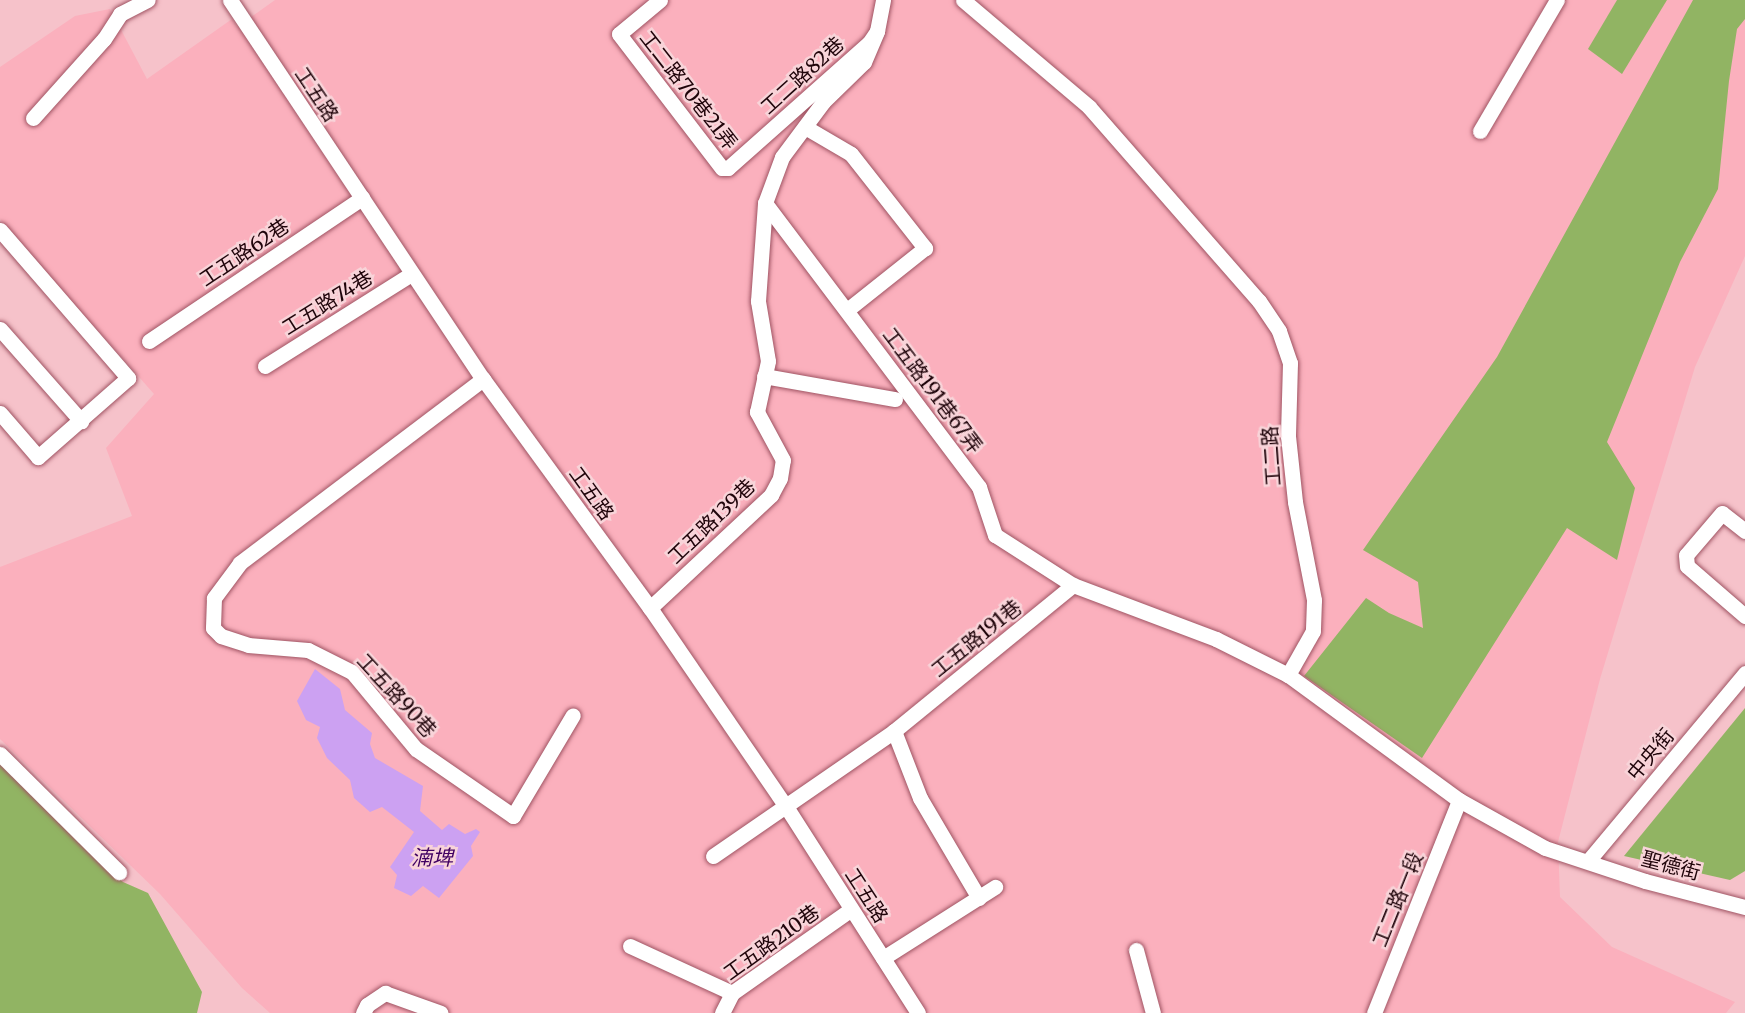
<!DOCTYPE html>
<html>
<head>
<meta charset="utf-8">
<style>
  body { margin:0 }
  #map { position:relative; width:1745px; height:1013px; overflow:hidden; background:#f6c2ca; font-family:Merriweather,"Noto Sans TC",serif }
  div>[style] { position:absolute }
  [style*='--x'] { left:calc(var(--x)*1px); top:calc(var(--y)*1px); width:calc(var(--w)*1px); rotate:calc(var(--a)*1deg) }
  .built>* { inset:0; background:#fbb0bd }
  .green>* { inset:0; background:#91b463 }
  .water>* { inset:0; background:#cca1f2 }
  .roads { filter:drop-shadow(0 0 2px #9f5463) drop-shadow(0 0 2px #9f5463) }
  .minor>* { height:15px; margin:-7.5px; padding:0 7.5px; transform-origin:7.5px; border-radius:7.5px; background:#fff }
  span { translate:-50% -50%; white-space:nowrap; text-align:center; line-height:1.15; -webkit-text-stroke:5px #f8d4d9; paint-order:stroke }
  .street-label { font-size:20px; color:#1f040a }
  .water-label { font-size:21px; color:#400062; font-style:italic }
</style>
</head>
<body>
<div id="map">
  <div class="built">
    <div style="clip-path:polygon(275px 0,1745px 0,1745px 256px,1695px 367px,1600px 679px,1558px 842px,1560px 897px,1612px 947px,1735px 1002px,1726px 1013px,270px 1013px,242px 988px,160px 894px,0 739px,0 567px,132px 516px,106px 448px,154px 394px,95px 327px,87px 333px,0 219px,0 67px,75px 16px,110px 9px,147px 79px,232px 19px,237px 27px)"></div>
  </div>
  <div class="green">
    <div style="clip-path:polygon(1617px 0,1667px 0,1622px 74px,1588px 49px)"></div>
    <div style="clip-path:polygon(1693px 0,1745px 0,1745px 19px,1737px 29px,1729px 81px,1718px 189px,1680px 262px,1607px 442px,1635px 488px,1617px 560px,1567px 528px,1422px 758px,1304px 676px,1366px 598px,1389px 613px,1423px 628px,1418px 582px,1363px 550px,1497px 357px)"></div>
    <div style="clip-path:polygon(1745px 708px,1745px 871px,1730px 880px,1624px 856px)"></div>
    <div style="clip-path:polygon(0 760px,123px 882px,148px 893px,202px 992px,197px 1013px,0 1013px)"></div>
  </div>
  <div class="water">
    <div style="clip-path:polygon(315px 669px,340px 689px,345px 710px,372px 733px,370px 744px,375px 758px,423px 786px,420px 811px,442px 830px,449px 824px,465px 834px,476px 829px,480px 832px,471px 846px,473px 856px,439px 898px,423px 886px,411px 896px,394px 888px,397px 875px,390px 867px,414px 832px,382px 807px,370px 812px,354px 798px,350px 780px,327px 758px,317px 738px,320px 727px,306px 720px,297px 701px)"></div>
  </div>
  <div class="roads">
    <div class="minor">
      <div style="--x:230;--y:0;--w:456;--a:56.3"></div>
      <div style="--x:483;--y:379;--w:283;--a:53.9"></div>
      <div style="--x:650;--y:608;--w:242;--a:55.6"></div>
      <div style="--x:787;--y:808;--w:243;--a:57.4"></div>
      <div style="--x:660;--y:0;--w:53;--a:140.3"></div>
      <div style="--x:619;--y:34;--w:169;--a:52.5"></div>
      <div style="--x:722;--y:168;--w:6;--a:0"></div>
      <div style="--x:728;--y:168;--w:188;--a:-41.6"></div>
      <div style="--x:869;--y:43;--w:14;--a:-56"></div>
      <div style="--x:877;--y:31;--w:32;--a:-79"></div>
      <div style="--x:963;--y:0;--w:165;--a:40.3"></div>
      <div style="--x:1089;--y:107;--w:258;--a:48.8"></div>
      <div style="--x:1259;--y:301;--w:36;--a:56"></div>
      <div style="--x:1279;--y:331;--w:34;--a:71"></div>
      <div style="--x:1290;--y:363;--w:73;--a:91.6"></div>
      <div style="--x:1288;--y:436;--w:66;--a:83.9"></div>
      <div style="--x:1295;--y:502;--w:100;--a:79"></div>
      <div style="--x:1314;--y:600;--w:31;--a:92"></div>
      <div style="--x:1313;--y:631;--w:51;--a:119.6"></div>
      <div style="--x:1288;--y:675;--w:212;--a:36.2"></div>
      <div style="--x:1459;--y:800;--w:98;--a:29.2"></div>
      <div style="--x:1545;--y:848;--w:105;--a:18.3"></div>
      <div style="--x:1645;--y:881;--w:103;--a:14.6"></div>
      <div style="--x:33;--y:118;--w:106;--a:-48.1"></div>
      <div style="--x:104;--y:39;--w:30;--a:-57"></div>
      <div style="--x:120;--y:14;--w:31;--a:-27"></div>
      <div style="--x:805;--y:127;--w:53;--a:30.4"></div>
      <div style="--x:851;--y:154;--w:120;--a:51.8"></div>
      <div style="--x:925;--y:248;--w:100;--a:141.5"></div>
      <div style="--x:1480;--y:131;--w:152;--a:-59.6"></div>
      <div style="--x:765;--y:203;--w:356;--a:53"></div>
      <div style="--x:979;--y:487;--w:51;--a:71.6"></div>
      <div style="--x:995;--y:535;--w:93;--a:32.7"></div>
      <div style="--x:1073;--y:585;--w:153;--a:20.7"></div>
      <div style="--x:1216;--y:639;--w:80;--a:26.6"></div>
      <div style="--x:0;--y:230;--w:196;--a:49.1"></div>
      <div style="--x:128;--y:378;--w:120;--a:138.7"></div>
      <div style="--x:38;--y:457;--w:58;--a:-130.8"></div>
      <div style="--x:0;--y:329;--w:123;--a:48.6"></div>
      <div style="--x:149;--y:341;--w:257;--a:-33.9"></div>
      <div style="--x:265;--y:366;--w:173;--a:-32.2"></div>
      <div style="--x:764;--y:376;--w:133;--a:10"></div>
      <div style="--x:483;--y:379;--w:305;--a:142.9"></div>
      <div style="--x:240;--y:563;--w:44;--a:126.6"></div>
      <div style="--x:214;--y:598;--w:30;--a:92"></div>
      <div style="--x:213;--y:628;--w:11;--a:45"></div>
      <div style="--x:221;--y:636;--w:28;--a:18"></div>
      <div style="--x:248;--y:645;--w:60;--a:4.8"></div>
      <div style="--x:308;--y:650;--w:49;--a:26.6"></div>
      <div style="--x:352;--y:672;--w:100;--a:50.3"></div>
      <div style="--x:416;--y:749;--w:118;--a:34.6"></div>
      <div style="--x:513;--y:816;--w:117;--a:-59.3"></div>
      <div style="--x:1745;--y:531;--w:29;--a:-142"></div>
      <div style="--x:1722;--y:513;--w:55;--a:130.6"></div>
      <div style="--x:1686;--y:555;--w:11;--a:85"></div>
      <div style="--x:1687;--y:566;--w:77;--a:40.8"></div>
      <div style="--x:650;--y:608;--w:166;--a:-43"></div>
      <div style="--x:771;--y:495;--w:19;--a:-62"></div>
      <div style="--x:780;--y:478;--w:18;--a:-81"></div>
      <div style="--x:783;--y:460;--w:55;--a:-118.4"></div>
      <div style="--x:757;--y:412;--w:52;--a:-77.8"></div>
      <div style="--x:768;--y:361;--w:61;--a:-99.5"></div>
      <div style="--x:758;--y:301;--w:98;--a:-85.9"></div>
      <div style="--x:765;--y:203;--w:49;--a:-69.7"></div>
      <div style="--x:782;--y:157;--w:69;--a:-53.3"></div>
      <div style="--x:823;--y:102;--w:57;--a:-44.3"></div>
      <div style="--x:864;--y:62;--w:34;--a:-67"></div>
      <div style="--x:894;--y:731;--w:72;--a:68.8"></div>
      <div style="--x:920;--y:798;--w:116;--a:59.5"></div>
      <div style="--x:0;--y:754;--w:168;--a:44.8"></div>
      <div style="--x:713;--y:856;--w:220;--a:-34.6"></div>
      <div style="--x:894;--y:731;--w:231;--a:-39.2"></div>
      <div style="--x:1588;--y:861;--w:245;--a:-50.1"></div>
      <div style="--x:630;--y:946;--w:112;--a:24.7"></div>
      <div style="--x:1136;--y:950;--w:65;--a:74.9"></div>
      <div style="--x:883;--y:958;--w:133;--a:-32.4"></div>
      <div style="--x:363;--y:1013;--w:9;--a:-63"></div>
      <div style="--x:367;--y:1005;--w:22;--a:-34"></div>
      <div style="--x:385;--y:993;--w:59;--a:19.7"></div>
      <div style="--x:722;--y:1013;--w:22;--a:-63"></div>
      <div style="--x:732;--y:993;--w:144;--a:-35.1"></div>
      <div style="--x:1374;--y:1013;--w:229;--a:-68.2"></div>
    </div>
  </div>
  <div class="street-label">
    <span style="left:802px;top:75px;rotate:-42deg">工二路82巷</span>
    <span style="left:689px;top:90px;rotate:52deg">工二路70巷21弄</span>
    <span style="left:317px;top:94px;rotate:56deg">工五路</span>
    <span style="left:244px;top:252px;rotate:-34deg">工五路62巷</span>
    <span style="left:327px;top:302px;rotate:-32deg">工五路74巷</span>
    <span style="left:933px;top:390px;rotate:53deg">工五路191巷67弄</span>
    <span style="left:1271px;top:456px;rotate:-94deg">工二路</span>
    <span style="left:592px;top:493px;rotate:54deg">工五路</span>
    <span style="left:711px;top:521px;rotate:-44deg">工五路139巷</span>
    <span style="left:976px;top:638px;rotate:-39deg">工五路191巷</span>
    <span style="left:397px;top:695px;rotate:47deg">工五路90巷</span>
    <span style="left:1650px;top:754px;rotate:-50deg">中央街</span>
    <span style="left:1671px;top:865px;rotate:15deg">聖德街</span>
    <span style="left:867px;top:895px;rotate:57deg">工五路</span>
    <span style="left:1397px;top:899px;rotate:-68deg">工二路一段</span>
    <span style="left:771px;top:942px;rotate:-36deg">工五路210巷</span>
  </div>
  <div class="water-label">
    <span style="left:432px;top:858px">湳埤</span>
  </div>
</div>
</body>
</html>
